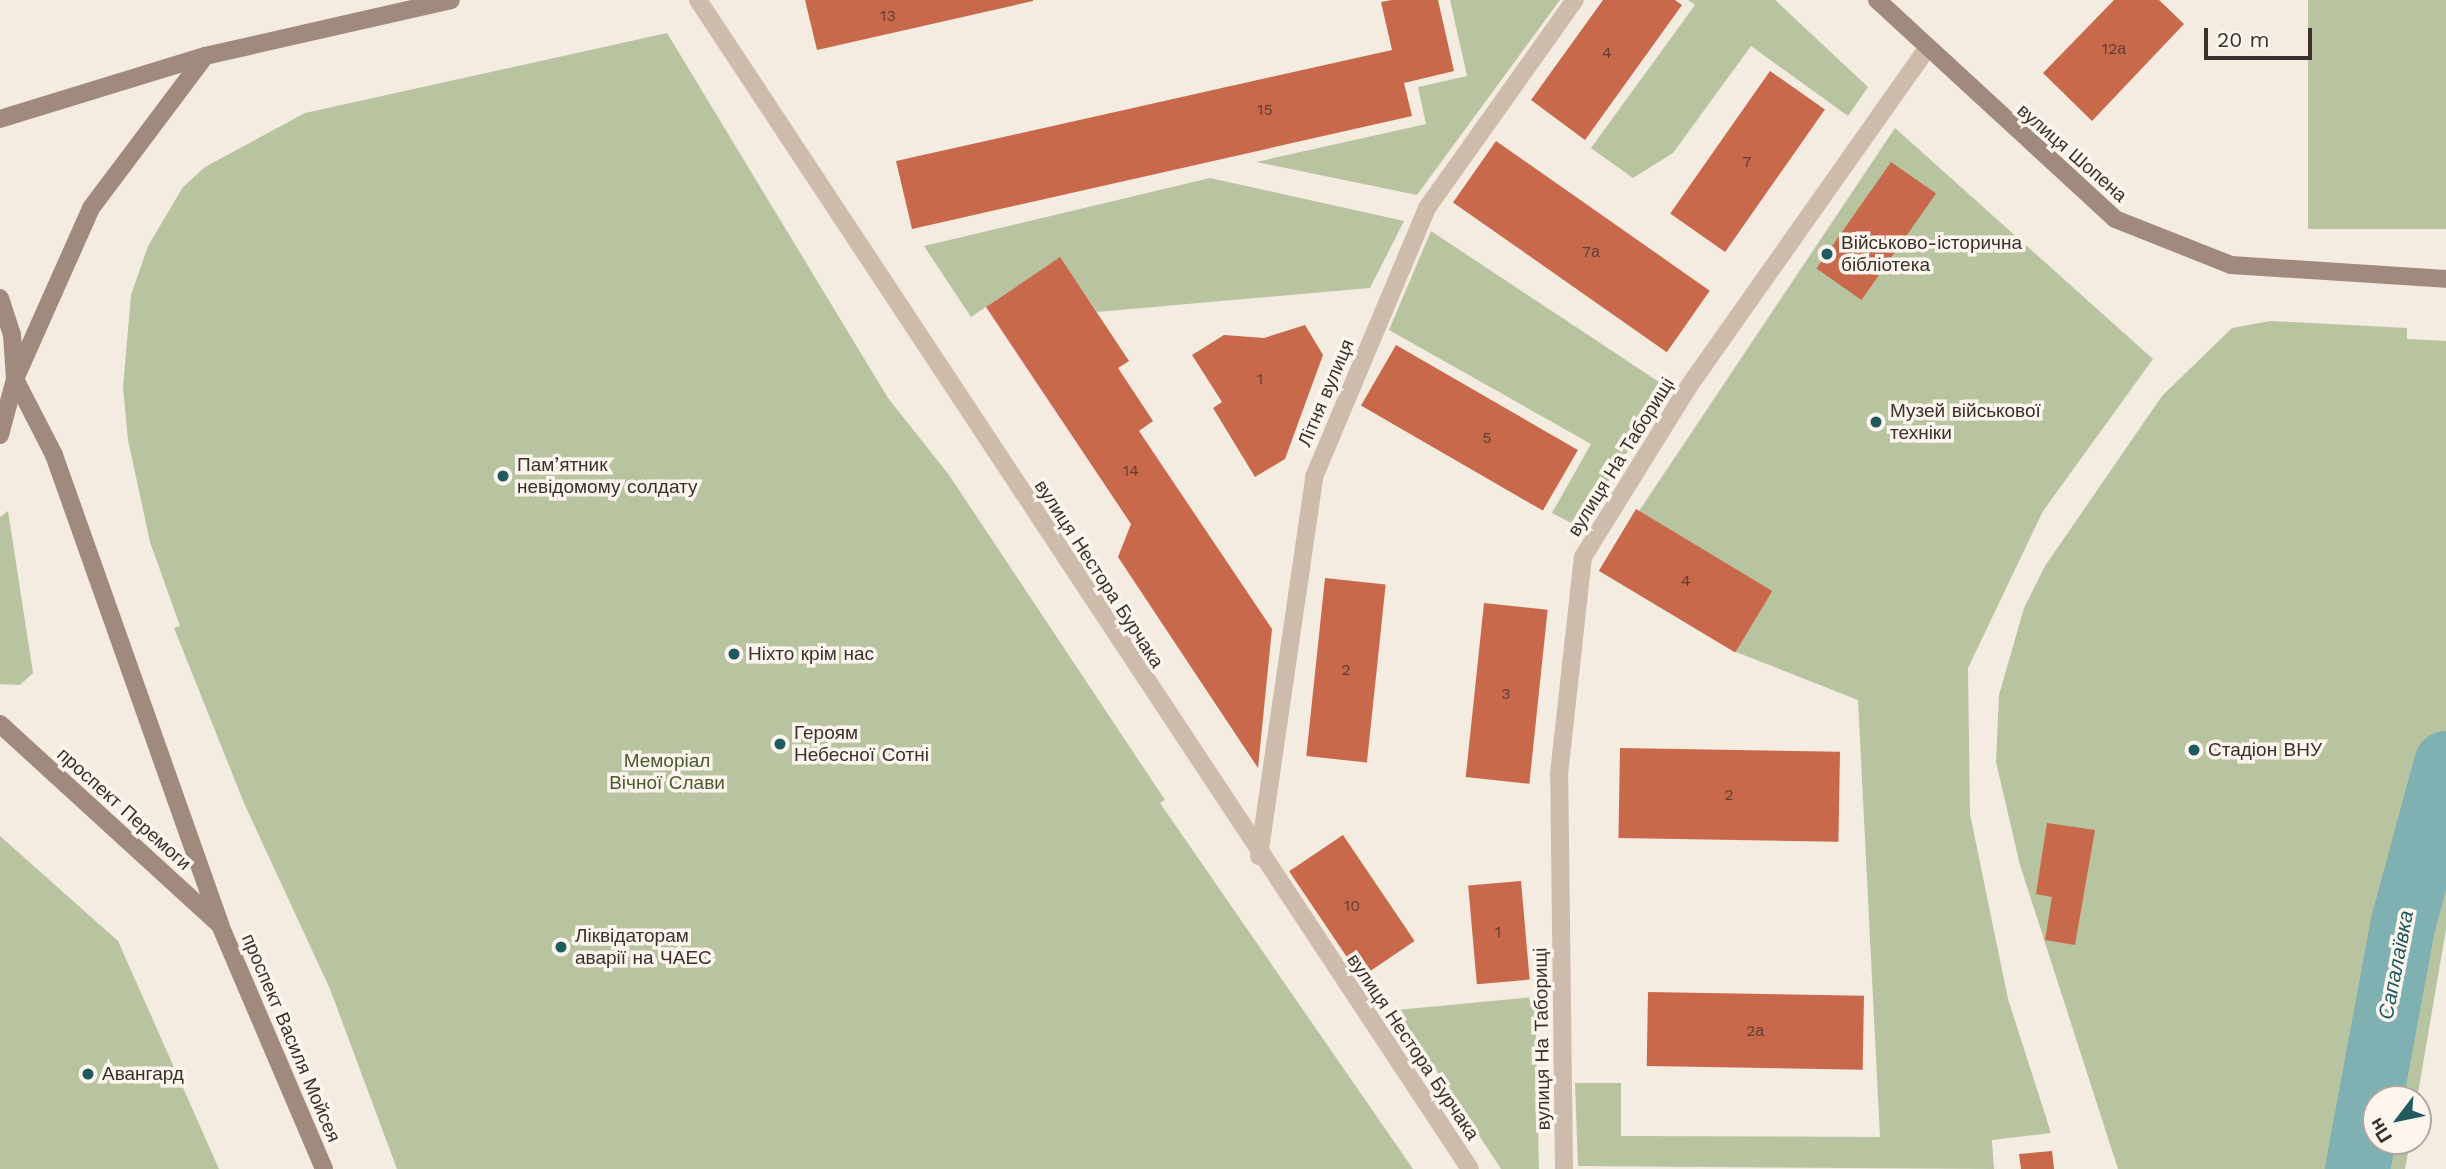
<!DOCTYPE html>
<html>
<head>
<meta charset="utf-8">
<style>
  body { margin:0 }
  #map { position:relative; width:2446px; height:1169px; overflow:hidden; background:#f4ebe1; font-family:"Work Sans",sans-serif }
  div>[style] { position:absolute }
  [style*='--x'] { left:calc(var(--x)*1px); top:calc(var(--y)*1px); width:calc(var(--w)*1px); rotate:calc(var(--a)*1deg) }
  .green>* { inset:0; background:#b8c4a0; transform-origin:0 0 }
  .river>* { height:65px; margin:-32.5px; padding:0 32.5px; transform-origin:32.5px; border-radius:32.5px; background:#7fb0b2 }
  .building>* { inset:0; background:#c8694b; transform-origin:0 0 }
  .street>* { height:18px; margin:-9px; padding:0 9px; transform-origin:9px; border-radius:9px; background:#cdbbac }
  .secondary>* { height:18px; margin:-9px; padding:0 9px; transform-origin:9px; border-radius:9px; background:#a18a7d }
  .dots>* { width:19px; height:19px; translate:-50% -50%; box-sizing:border-box; border:4px solid #fbf5ee; border-radius:50% }
  span { translate:-50% -50%; white-space:nowrap; text-align:center; line-height:1.15; -webkit-text-stroke:7px #fbf5ee; paint-order:stroke }
  .number-label { font-size:16px; color:#5e3e33 }
  .number-label span { -webkit-text-stroke-width:0 }
  .street-label { font-size:19px; color:#3b302b }
  .poi-label { font-size:19px; color:#3b302b }
  .left { translate:0 -50%; text-align:left }
  .park-label { font-size:19px; color:#4a5a2e }
  .water-label { font-size:21px; color:#1f5a5e; font-style:italic }
  .north { position:absolute; left:2362px; top:1085px; width:70px; height:70px; box-sizing:border-box; background:#fbf5ee; border:2px solid #aea6a0; border-radius:50%; rotate:238deg; font-size:19px; font-weight:700; line-height:28px; text-align:center; color:#3b302b }
  .north::after { content:''; display:block; margin:auto; width:24px; height:32px; background:#1f5a5e; clip-path:polygon(50% 0,100% 100%,50% 72%,0 100%) }
  .scale { position:absolute; left:2204px; top:28px; width:108px; height:32px; box-sizing:border-box; border:4px solid #3b302b; border-top:0; padding-left:9px; font-size:21px; line-height:24px; white-space:nowrap; color:#3b302b; -webkit-text-stroke:5px #fbf5ee; paint-order:stroke }
</style>
</head>
<body>
<div id="map">
  <div class="green">
    <div style="clip-path:polygon(1450px 0,1560px 0,1417px 195px,1256px 162px,1426px 124px,1418px 87px,1467px 76px)"></div>
    <div style="clip-path:polygon(1688px 0,1775px 0,1868px 87px,1848px 116px,1751px 46px,1673px 153px,1633px 178px,1591px 148px,1695px 5px)"></div>
    <div style="left:2308px;top:0;width:138px;height:229px"></div>
    <div style="clip-path:polygon(667px 33px,888px 398px,949px 475px,1165px 800px,1160px 803px,1413px 1169px,397px 1169px,330px 989px,244px 803px,174px 628px,180px 626px,150px 542px,128px 440px,123px 387px,131px 295px,148px 246px,183px 187px,205px 167px,305px 113px)"></div>
    <div style="clip-path:polygon(1895px 128px,2153px 359px,2043px 511px,1968px 668px,1970px 814px,2008px 999px,2051px 1133px,1992px 1140px,1994px 1169px,1578px 1166px,1575px 1083px,1621px 1083px,1621px 1136px,1880px 1137px,1858px 700px,1736px 652px,1599px 571px)"></div>
    <div style="clip-path:polygon(1210px 178px,1404px 221px,1370px 288px,1097px 312px,1059px 258px,971px 317px,924px 246px)"></div>
    <div style="clip-path:polygon(1431px 231px,1668px 388px,1579px 527px,1552px 513px,1591px 444px,1389px 330px)"></div>
    <div style="clip-path:polygon(2270px 321px,2407px 328px,2407px 339px,2446px 341px,2446px 929px,2417px 1099px,2376px 1099px,2376px 1141px,2410px 1141px,2405px 1169px,2118px 1169px,2020px 865px,1996px 762px,1999px 695px,2024px 608px,2045px 566px,2162px 396px,2232px 328px)"></div>
    <div style="clip-path:polygon(8px 511px,33px 673px,20px 685px,0 684px,0 517px)"></div>
    <div style="clip-path:polygon(0 836px,118px 941px,219px 1169px,0 1169px)"></div>
    <div style="clip-path:polygon(1535px 997px,1539px 1169px,1501px 1169px,1397px 1010px)"></div>
  </div>
  <div class="river">
    <div style="--x:2357;--y:1169;--w:251;--a:-79.5"></div>
    <div style="--x:2403;--y:922;--w:165;--a:-74.9"></div>
  </div>
  <div class="building">
    <div style="clip-path:polygon(805px 0,1033px 0,1033px 1px,817px 50px)"></div>
    <div style="clip-path:polygon(1392px 0,1438px 0,1454px 71px,1404px 83px,1412px 116px,912px 229px,896px 161px,1392px 50px,1381px 2px)"></div>
    <div style="clip-path:polygon(1603px 0,1675px 0,1682px 5px,1585px 140px,1531px 100px)"></div>
    <div style="clip-path:polygon(2114px 0,2159px 0,2184px 24px,2092px 121px,2043px 73px)"></div>
    <div style="left:1770px;top:71px;width:67px;height:174px;rotate:35deg"></div>
    <div style="left:1496px;top:141px;width:261px;height:75px;rotate:35deg"></div>
    <div style="left:1891px;top:162px;width:55px;height:130px;rotate:35deg"></div>
    <div style="clip-path:polygon(1060px 257px,1129px 361px,1118px 368px,1153px 421px,1139px 431px,1272px 629px,1258px 768px,1118px 557px,1131px 524px,986px 307px)"></div>
    <div style="clip-path:polygon(1305px 325px,1323px 355px,1285px 459px,1255px 477px,1213px 408px,1222px 402px,1192px 355px,1224px 335px,1264px 338px)"></div>
    <div style="left:1396px;top:345px;width:210px;height:70px;rotate:30deg"></div>
    <div style="left:1636px;top:509px;width:159px;height:72px;rotate:31deg"></div>
    <div style="left:1325px;top:578px;width:61px;height:179px;rotate:6deg"></div>
    <div style="left:1484px;top:603px;width:64px;height:175px;rotate:6deg"></div>
    <div style="left:1620px;top:748px;width:220px;height:90px;rotate:1deg"></div>
    <div style="clip-path:polygon(2047px 823px,2095px 830px,2075px 945px,2045px 940px,2052px 897px,2036px 894px)"></div>
    <div style="left:1343px;top:835px;width:128px;height:65px;rotate:56deg"></div>
    <div style="left:1521px;top:881px;width:99px;height:53px;rotate:85deg"></div>
    <div style="left:1648px;top:992px;width:216px;height:74px;rotate:1deg"></div>
    <div style="clip-path:polygon(2052px 1151px,2054px 1169px,2021px 1169px,2019px 1154px)"></div>
  </div>
  <div class="street">
    <div style="--x:698;--y:0;--w:1401;--a:56.56"></div>
    <div style="--x:1259;--y:856;--w:383;--a:-81.7"></div>
    <div style="--x:1314;--y:477;--w:292;--a:-67.2"></div>
    <div style="--x:1427;--y:208;--w:255;--a:-54.6"></div>
    <div style="--x:1564;--y:1169;--w:395;--a:-90.7"></div>
    <div style="--x:1559;--y:774;--w:218;--a:-83.7"></div>
    <div style="--x:1583;--y:557;--w:201;--a:-58.2"></div>
    <div style="--x:1689;--y:386;--w:413;--a:-54.8"></div>
  </div>
  <div class="secondary">
    <div style="--x:1877;--y:0;--w:323;--a:42.6"></div>
    <div style="--x:2115;--y:219;--w:125;--a:21.6"></div>
    <div style="--x:2231;--y:265;--w:215;--a:3.7"></div>
    <div style="--x:0;--y:119;--w:214;--a:-17.1"></div>
    <div style="--x:205;--y:56;--w:252;--a:-12.8"></div>
    <div style="--x:0;--y:298;--w:39;--a:72"></div>
    <div style="--x:12;--y:335;--w:44;--a:86.1"></div>
    <div style="--x:15;--y:379;--w:58;--a:105"></div>
    <div style="--x:15;--y:379;--w:85;--a:62.8"></div>
    <div style="--x:54;--y:455;--w:498;--a:70.5"></div>
    <div style="--x:220;--y:925;--w:265;--a:66.9"></div>
    <div style="--x:15;--y:379;--w:187;--a:-66"></div>
    <div style="--x:91;--y:208;--w:190;--a:-53.1"></div>
    <div style="--x:0;--y:724;--w:294;--a:42.4"></div>
  </div>
  <div class="dots">
    <div style="left:1827px;top:254px;background:#1f5a5e"></div>
    <div style="left:1876px;top:422px;background:#1f5a5e"></div>
    <div style="left:503px;top:476px;background:#1f5a5e"></div>
    <div style="left:734px;top:654px;background:#1f5a5e"></div>
    <div style="left:780px;top:744px;background:#1f5a5e"></div>
    <div style="left:2194px;top:750px;background:#1f5a5e"></div>
    <div style="left:561px;top:947px;background:#1f5a5e"></div>
    <div style="left:88px;top:1074px;background:#1f5a5e"></div>
  </div>
  <div class="number-label">
    <span style="left:888px;top:16px">13</span>
    <span style="left:2114px;top:49px">12а</span>
    <span style="left:1607px;top:53px">4</span>
    <span style="left:1265px;top:110px">15</span>
    <span style="left:1747px;top:162px">7</span>
    <span style="left:1591px;top:252px">7а</span>
    <span style="left:1260px;top:379px">1</span>
    <span style="left:1487px;top:438px">5</span>
    <span style="left:1131px;top:471px">14</span>
    <span style="left:1686px;top:581px">4</span>
    <span style="left:1346px;top:670px">2</span>
    <span style="left:1506px;top:694px">3</span>
    <span style="left:1729px;top:795px">2</span>
    <span style="left:1352px;top:906px">10</span>
    <span style="left:1498px;top:932px">1</span>
    <span style="left:1755px;top:1031px">2а</span>
  </div>
  <div class="street-label">
    <span style="left:2072px;top:153px;rotate:41deg">вулиця Шопена</span>
    <span style="left:1326px;top:393px;rotate:-67deg">Літня вулиця</span>
    <span style="left:1621px;top:457px;rotate:-58deg">вулиця На Таборищі</span>
    <span style="left:1099px;top:574px;rotate:57deg">вулиця Нестора Бурчака</span>
    <span style="left:124px;top:809px;rotate:42deg">проспект Перемоги</span>
    <span style="left:291px;top:1038px;rotate:67deg">проспект Василя Мойсея</span>
    <span style="left:1542px;top:1039px;rotate:-91deg">вулиця На Таборищі</span>
    <span style="left:1413px;top:1047px;rotate:56deg">вулиця Нестора Бурчака</span>
  </div>
  <div class="poi-label">
    <span class="left" style="left:1841px;top:254px">Військово-історична<br>бібліотека</span>
    <span class="left" style="left:1890px;top:422px">Музей військової<br>техніки</span>
    <span class="left" style="left:517px;top:476px">Пам’ятник<br>невідомому солдату</span>
    <span class="left" style="left:748px;top:654px">Ніхто крім нас</span>
    <span class="left" style="left:794px;top:744px">Героям<br>Небесної Сотні</span>
    <span class="left" style="left:2208px;top:750px">Стадіон ВНУ</span>
    <span class="left" style="left:575px;top:947px">Ліквідаторам<br>аварії на ЧАЕС</span>
    <span class="left" style="left:102px;top:1074px">Авангард</span>
  </div>
  <div class="park-label">
    <span style="left:667px;top:772px">Меморіал<br>Вічної Слави</span>
  </div>
  <div class="water-label">
    <span style="left:2396px;top:965px;rotate:-79deg">Сапалаївка</span>
  </div>
  <div class="north">Пн</div>
  <div class="scale">20 m</div>
</div>
</body>
</html>
